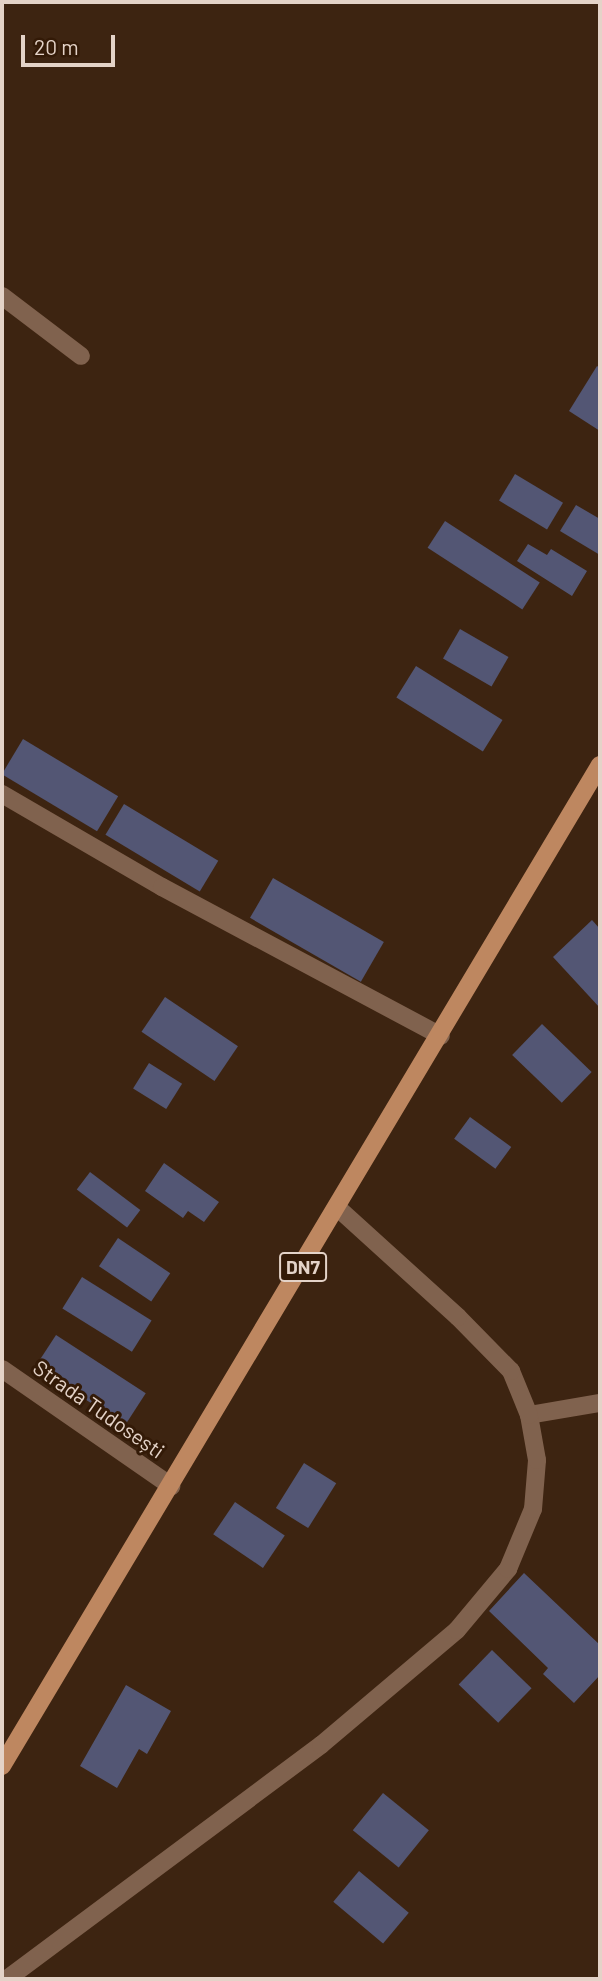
<!DOCTYPE html>
<html>
<head>
<meta charset="utf-8">
<style>
  body { margin:0 }
  #map { position:relative; width:602px; height:1981px; overflow:hidden; background:#3d2411; font-family:Barlow,sans-serif }
  div>[style] { position:absolute }
  [style*='--x'] { left:calc(var(--x)*1px); top:calc(var(--y)*1px); width:calc(var(--w)*1px); rotate:calc(var(--a)*1deg) }
  .building>* { inset:0; background:#535674; transform-origin:0 0 }
  .minor>* { height:18px; margin:-9px; padding:0 9px; transform-origin:9px; border-radius:9px; background:#80624e }
  .major>* { height:18px; margin:-9px; padding:0 9px; transform-origin:9px; border-radius:9px; background:#be8760 }
  span { translate:-50% -50%; white-space:nowrap; text-align:center; line-height:1.15; -webkit-text-stroke:6px #331a07; paint-order:stroke }
  .shield-label span { padding:2px 5px; background:#331a07; border:2px solid; border-radius:5px; -webkit-text-stroke-width:0 }
  .shield-label { font-size:19px; color:#e4d3c8; font-weight:700 }
  .street-label { font-size:21px; color:#e4d3c8 }
  .frame { position:absolute; inset:0; border:4px solid #e4d3c8; pointer-events:none }
  .scale { position:absolute; left:21px; top:35px; width:94px; height:32px; box-sizing:border-box; border:4px solid #e4d3c8; border-top:0; padding-left:9px; font-size:21px; line-height:24px; white-space:nowrap; color:#e4d3c8; -webkit-text-stroke:5px #331a07; paint-order:stroke }
</style>
</head>
<body>
<div id="map">
  <div class="building">
    <div style="clip-path:polygon(597px 366px,600px 368px,600px 431px,569px 411px)"></div>
    <div style="left:515px;top:474px;width:56px;height:31px;rotate:31deg"></div>
    <div style="clip-path:polygon(576px 505px,600px 519px,600px 555px,560px 531px)"></div>
    <div style="left:445px;top:521px;width:113px;height:32px;rotate:33deg"></div>
    <div style="clip-path:polygon(528px 544px,547px 555px,551px 549px,587px 571px,572px 596px,517px 561px)"></div>
    <div style="left:460px;top:629px;width:56px;height:34px;rotate:30deg"></div>
    <div style="left:416px;top:666px;width:102px;height:37px;rotate:32deg"></div>
    <div style="left:23px;top:739px;width:111px;height:41px;rotate:31deg"></div>
    <div style="left:124px;top:804px;width:110px;height:36px;rotate:31deg"></div>
    <div style="left:273px;top:878px;width:128px;height:46px;rotate:30deg"></div>
    <div style="clip-path:polygon(592px 920px,600px 929px,600px 1008px,553px 957px)"></div>
    <div style="left:165px;top:997px;width:88px;height:42px;rotate:34deg"></div>
    <div style="left:542px;top:1024px;width:69px;height:43px;rotate:44deg"></div>
    <div style="left:149px;top:1063px;width:39px;height:30px;rotate:32deg"></div>
    <div style="left:470px;top:1117px;width:51px;height:27px;rotate:36deg"></div>
    <div style="clip-path:polygon(164px 1163px,219px 1202px,204px 1222px,188px 1211px,183px 1218px,145px 1191px)"></div>
    <div style="left:90px;top:1172px;width:63px;height:22px;rotate:37deg"></div>
    <div style="left:118px;top:1238px;width:63px;height:34px;rotate:34deg"></div>
    <div style="left:82px;top:1277px;width:82px;height:37px;rotate:32deg"></div>
    <div style="left:56px;top:1335px;width:107px;height:38px;rotate:33deg"></div>
    <div style="left:304px;top:1463px;width:38px;height:53px;rotate:32deg"></div>
    <div style="left:235px;top:1502px;width:60px;height:39px;rotate:34deg"></div>
    <div style="clip-path:polygon(524px 1573px,600px 1645px,600px 1675px,574px 1703px,543px 1674px,548px 1668px,489px 1611px)"></div>
    <div style="left:492px;top:1650px;width:55px;height:48px;rotate:44deg"></div>
    <div style="clip-path:polygon(126px 1685px,171px 1711px,147px 1754px,139px 1749px,117px 1788px,80px 1766px)"></div>
    <div style="left:383px;top:1793px;width:59px;height:48px;rotate:39deg"></div>
    <div style="left:359px;top:1871px;width:65px;height:40px;rotate:40deg"></div>
  </div>
  <div class="minor">
    <div style="--x:2;--y:296;--w:99;--a:37.2"></div>
    <div style="--x:2;--y:794;--w:185;--a:30.2"></div>
    <div style="--x:162;--y:887;--w:316;--a:28.1"></div>
    <div style="--x:2;--y:1369;--w:206;--a:34.7"></div>
    <div style="--x:529;--y:1415;--w:72;--a:-9.6"></div>
    <div style="--x:7;--y:1979;--w:392;--a:-36.7"></div>
    <div style="--x:321;--y:1745;--w:178;--a:-40.2"></div>
    <div style="--x:457;--y:1630;--w:80;--a:-50.1"></div>
    <div style="--x:508;--y:1569;--w:65;--a:-67.4"></div>
    <div style="--x:533;--y:1509;--w:49;--a:-85.3"></div>
    <div style="--x:537;--y:1460;--w:46;--a:-100.1"></div>
    <div style="--x:529;--y:1415;--w:48;--a:-112.2"></div>
    <div style="--x:511;--y:1371;--w:76;--a:-134.5"></div>
    <div style="--x:458;--y:1317;--w:162;--a:-137.8"></div>
  </div>
  <div class="major">
    <div style="--x:2;--y:1766;--w:1166;--a:-59.15"></div>
  </div>
  <div class="shield-label">
    <span style="left:303px;top:1267px">DN7</span>
  </div>
  <div class="street-label">
    <span style="left:99px;top:1409px;rotate:35deg">Strada Tudosești</span>
  </div>
  <div class="frame"></div>
  <div class="scale">20 m</div>
</div>
</body>
</html>
